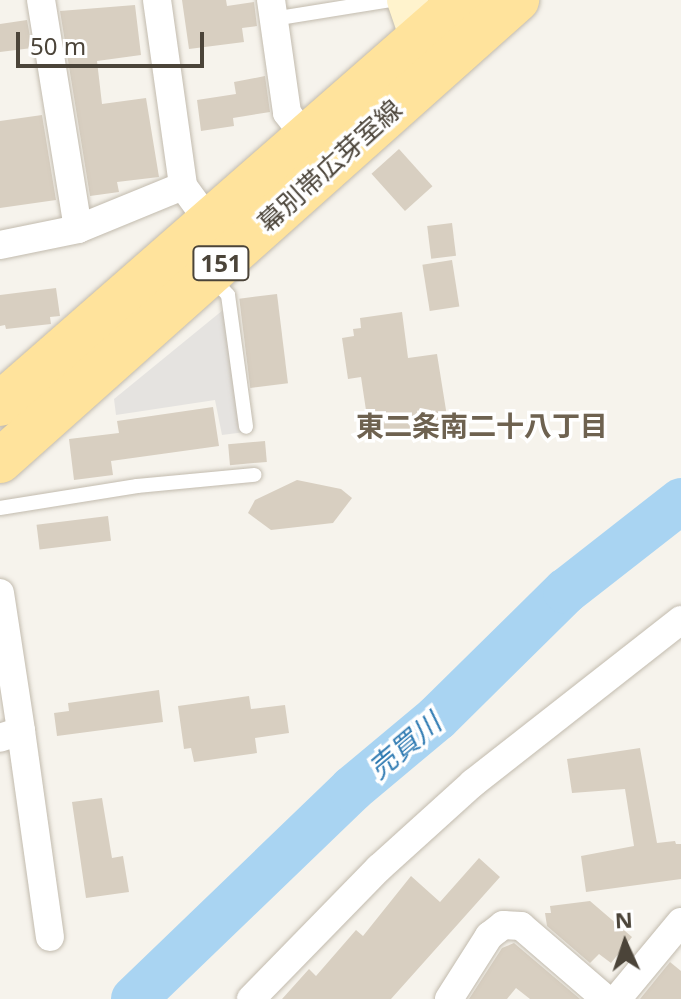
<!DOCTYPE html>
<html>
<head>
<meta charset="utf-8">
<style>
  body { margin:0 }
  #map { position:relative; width:681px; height:999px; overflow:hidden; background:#f6f3ec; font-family:"Noto Sans","Noto Sans JP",sans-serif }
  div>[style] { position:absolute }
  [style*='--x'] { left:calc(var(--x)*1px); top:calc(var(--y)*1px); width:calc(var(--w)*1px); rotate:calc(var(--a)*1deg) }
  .parking>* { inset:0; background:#e5e3e0 }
  .river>* { height:46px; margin:-23px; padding:0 23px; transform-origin:23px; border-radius:23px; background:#a9d4f2 }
  .building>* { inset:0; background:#d8cfc1; transform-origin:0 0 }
  .roads { filter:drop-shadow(0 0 2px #c2bbae) drop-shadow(0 0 2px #c2bbae) }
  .lane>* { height:14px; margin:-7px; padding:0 7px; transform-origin:7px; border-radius:7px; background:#fff }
  .street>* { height:28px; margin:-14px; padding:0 14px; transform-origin:14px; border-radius:14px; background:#fff }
  .secondary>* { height:40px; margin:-20px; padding:0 20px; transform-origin:20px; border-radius:20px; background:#fff3cd }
  .primary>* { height:44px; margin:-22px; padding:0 22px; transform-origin:22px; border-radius:22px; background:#ffe39c }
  span { translate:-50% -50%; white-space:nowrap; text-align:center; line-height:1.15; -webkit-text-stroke:7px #fff; paint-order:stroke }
  .shield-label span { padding:2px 6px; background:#fff; border:2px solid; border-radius:6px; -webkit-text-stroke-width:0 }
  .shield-label { font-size:24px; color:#4b4439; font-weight:700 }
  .street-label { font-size:26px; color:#4b4439 }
  .neighbourhood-label { font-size:28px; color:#6e6250; font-weight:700 }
  .water-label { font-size:28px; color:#2e7ab2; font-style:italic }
  .north { position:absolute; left:585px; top:903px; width:80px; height:80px; -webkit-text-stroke:6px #fff; paint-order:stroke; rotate:357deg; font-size:22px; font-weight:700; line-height:32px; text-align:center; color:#4b4439 }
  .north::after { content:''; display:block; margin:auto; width:28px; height:36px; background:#4b4439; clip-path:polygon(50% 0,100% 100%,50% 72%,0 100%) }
  .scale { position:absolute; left:16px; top:32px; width:188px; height:36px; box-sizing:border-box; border:4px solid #4b4439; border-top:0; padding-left:10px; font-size:24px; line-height:28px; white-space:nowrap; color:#4b4439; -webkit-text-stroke:6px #fff; paint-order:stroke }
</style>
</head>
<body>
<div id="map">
  <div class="parking">
    <div style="clip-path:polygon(234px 301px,253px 431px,222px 435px,215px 400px,116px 415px,114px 399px)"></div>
  </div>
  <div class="river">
    <div style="--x:134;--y:999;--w:303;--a:-43.9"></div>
    <div style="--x:352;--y:789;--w:111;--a:-39.9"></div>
    <div style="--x:437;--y:718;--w:181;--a:-44.6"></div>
    <div style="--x:566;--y:591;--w:146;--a:-38"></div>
  </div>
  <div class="building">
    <div style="clip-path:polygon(182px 0,226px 0,227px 6px,254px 2px,257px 26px,242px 28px,244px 42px,189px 49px)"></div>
    <div style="clip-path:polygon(135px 5px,141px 55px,97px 61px,102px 104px,146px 98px,159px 177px,117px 182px,119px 192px,90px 196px,60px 11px)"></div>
    <div style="clip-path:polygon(27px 20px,32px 48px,0 52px,0 24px)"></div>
    <div style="clip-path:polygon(265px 76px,270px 112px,233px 118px,234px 126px,201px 131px,197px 100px,236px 94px,234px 82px)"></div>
    <div style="clip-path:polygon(42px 115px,56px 200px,0 208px,0 121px)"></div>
    <div style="left:399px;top:149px;width:50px;height:37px;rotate:48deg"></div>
    <div style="left:452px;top:223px;width:33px;height:25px;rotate:83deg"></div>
    <div style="left:452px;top:260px;width:47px;height:30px;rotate:81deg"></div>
    <div style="clip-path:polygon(56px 288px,60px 316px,50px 317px,51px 324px,6px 329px,5px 325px,0 326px,0 295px)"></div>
    <div style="left:277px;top:294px;width:90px;height:38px;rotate:83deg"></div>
    <div style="clip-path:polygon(402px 312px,408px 358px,437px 354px,450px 435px,427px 438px,426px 429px,370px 437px,361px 377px,348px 379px,342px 338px,354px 336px,353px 329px,361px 328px,360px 318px)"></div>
    <div style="clip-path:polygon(213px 407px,219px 446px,111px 461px,113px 475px,74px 480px,69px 439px,119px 433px,117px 421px)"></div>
    <div style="left:265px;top:441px;width:21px;height:37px;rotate:85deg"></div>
    <div style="clip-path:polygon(297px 480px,341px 489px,352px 498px,333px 523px,271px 530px,248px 513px,255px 500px)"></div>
    <div style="left:108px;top:516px;width:25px;height:72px;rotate:83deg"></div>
    <div style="clip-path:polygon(159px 690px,163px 722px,57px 736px,54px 713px,69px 711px,68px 703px)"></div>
    <div style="clip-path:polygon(249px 696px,251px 709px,285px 705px,289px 733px,255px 738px,257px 753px,194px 762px,191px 748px,184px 749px,178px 706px)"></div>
    <div style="clip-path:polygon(640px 748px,657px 843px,675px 841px,676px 844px,681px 844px,681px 879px,586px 892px,581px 856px,634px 846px,625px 789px,572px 793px,567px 759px)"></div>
    <div style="clip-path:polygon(102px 798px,112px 858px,123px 856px,129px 892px,86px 898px,72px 802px)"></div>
    <div style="clip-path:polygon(479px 858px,500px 877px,391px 999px,282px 999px,309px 969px,316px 976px,356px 930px,363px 936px,411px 876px,440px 902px)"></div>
    <div style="clip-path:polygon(590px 901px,632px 937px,611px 963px,599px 954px,590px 963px,547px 926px,545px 913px,551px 913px,550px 906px)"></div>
    <div style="clip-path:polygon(514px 943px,580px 999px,530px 999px,516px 988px,507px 999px,469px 999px,502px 948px)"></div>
    <div style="clip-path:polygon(670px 962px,681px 971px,681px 999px,640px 999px)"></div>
  </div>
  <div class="roads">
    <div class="lane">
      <div style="--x:273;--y:19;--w:119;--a:-9.2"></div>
      <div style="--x:213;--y:279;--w:22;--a:47"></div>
      <div style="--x:228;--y:295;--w:133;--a:82.2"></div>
      <div style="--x:0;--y:508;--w:139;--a:-9.1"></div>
      <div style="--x:137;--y:486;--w:118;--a:-5.4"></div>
    </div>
    <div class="street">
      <div style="--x:41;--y:0;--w:232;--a:80.8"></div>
      <div style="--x:157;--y:0;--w:188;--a:82"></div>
      <div style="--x:183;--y:186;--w:46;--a:53.9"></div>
      <div style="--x:271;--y:0;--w:114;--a:81.9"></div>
      <div style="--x:287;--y:113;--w:31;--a:52"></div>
      <div style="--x:0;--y:245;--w:80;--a:-11.6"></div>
      <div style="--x:78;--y:229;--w:113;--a:-22.3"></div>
      <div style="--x:0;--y:593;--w:140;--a:81.3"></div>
      <div style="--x:21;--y:731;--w:22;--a:162"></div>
      <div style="--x:21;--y:731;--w:208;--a:82"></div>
      <div style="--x:251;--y:999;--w:183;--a:-45.7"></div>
      <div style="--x:379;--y:868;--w:127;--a:-42.1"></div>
      <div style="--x:473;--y:783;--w:264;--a:-38.1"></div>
      <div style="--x:449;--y:999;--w:75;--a:-57.6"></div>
      <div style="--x:489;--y:936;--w:18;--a:-38"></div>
      <div style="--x:503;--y:925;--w:18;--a:3"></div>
      <div style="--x:521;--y:926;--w:112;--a:40.7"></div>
      <div style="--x:617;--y:999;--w:100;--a:-50.3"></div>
    </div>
    <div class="secondary">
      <div style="--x:407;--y:0;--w:39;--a:71"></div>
      <div style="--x:420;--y:37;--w:29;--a:49"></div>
    </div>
    <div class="primary">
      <div style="--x:0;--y:404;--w:614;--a:-41.17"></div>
      <div style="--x:0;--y:461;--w:693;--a:-41.72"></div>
    </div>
  </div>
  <div class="shield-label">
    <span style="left:221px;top:263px">151</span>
  </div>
  <div class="street-label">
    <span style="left:330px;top:166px;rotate:-42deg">幕別帯広芽室線</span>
  </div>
  <div class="neighbourhood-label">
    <span style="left:482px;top:425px">東二条南二十八丁目</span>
  </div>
  <div class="water-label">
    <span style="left:404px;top:745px;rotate:-40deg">売買川</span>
  </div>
  <div class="north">N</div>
  <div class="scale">50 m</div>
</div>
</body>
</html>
